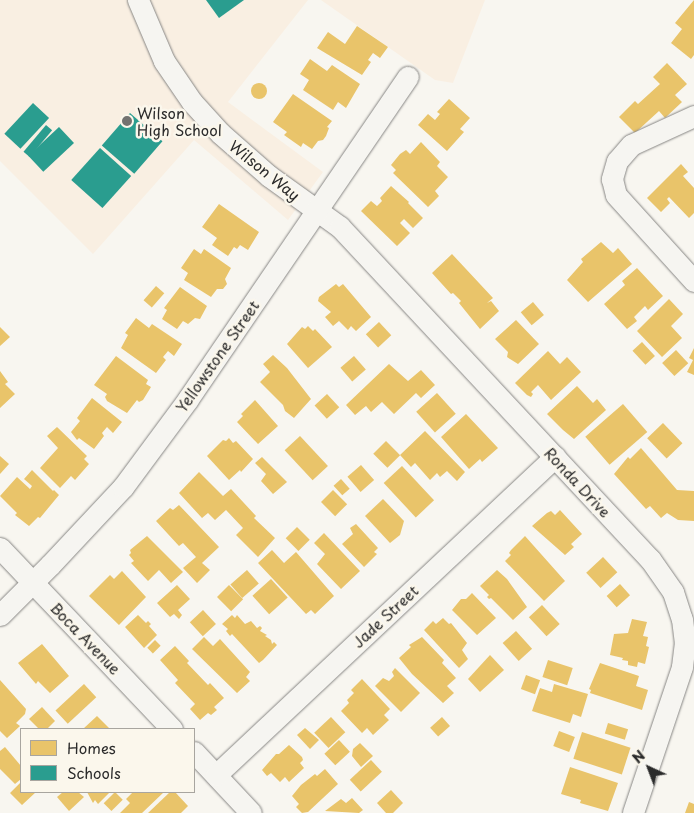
<!DOCTYPE html>
<html>
<head>
<meta charset="utf-8">
<style>
  body { margin:0 }
  #map { position:relative; width:694px; height:813px; overflow:hidden; background:#f8f6f0; font-family:"Playpen Sans",sans-serif }
  div>[style] { position:absolute }
  [style*='--x'] { left:calc(var(--x)*1px); top:calc(var(--y)*1px); width:calc(var(--w)*1px); rotate:calc(var(--a)*1deg) }
  .built>* { inset:0; background:#f9efe2 }
  .homes>* { inset:0; background:#e9c46a; transform-origin:0 0 }
  .round { border-radius:50% }
  .schools>* { inset:0; background:#2a9d8f; transform-origin:0 0 }
  .roads { filter:drop-shadow(0 0 1px #878684) drop-shadow(0 0 1px #878684) }
  .minor>* { height:21px; margin:-10.5px; padding:0 10.5px; transform-origin:10.5px; border-radius:10.5px; background:#f6f5f1 }
  .dots>* { width:14px; height:14px; translate:-50% -50%; box-sizing:border-box; border:2px solid #fbf7ec; border-radius:50% }
  span { translate:-50% -50%; white-space:nowrap; text-align:center; line-height:1.15; -webkit-text-stroke:5px #fbf7ec; paint-order:stroke }
  .poi-label { font-size:15px; color:#2b2b2b }
  .left { translate:0 -50%; text-align:left }
  .street-label { font-size:15px; color:#2b2b2b }
  .legend { position:absolute; left:20px; top:728px; width:175px; height:65px; box-sizing:border-box; background:#fbf7ec; border:1px solid #a8a59f; margin:0; padding:6px 9px; list-style:none; font-size:15px; color:#2b2b2b }
  .legend li { display:flex; align-items:center; gap:10px; height:25px }
  .legend b { width:25px; border:1px solid #a8a59f }
  .north { position:absolute; left:624px; top:743px; width:50px; height:50px; -webkit-text-stroke:4px #fbf7ec; paint-order:stroke; rotate:317deg; font-size:14px; font-weight:700; line-height:20px; text-align:center; color:#2b2b2b }
  .north::after { content:''; display:block; margin:auto; width:18px; height:22px; background:#2b2b2b; clip-path:polygon(50% 0,100% 100%,50% 72%,0 100%) }
</style>
</head>
<body>
<div id="map">
  <div class="built">
    <div style="clip-path:polygon(0 0,308px 0,228px 102px,323px 172px,288px 220px,194px 140px,93px 254px,0 161px)"></div>
    <div style="clip-path:polygon(321px 0,485px 0,453px 83px,435px 80px)"></div>
  </div>
  <div class="homes">
    <div style="clip-path:polygon(694px 0,694px 55px,691px 59px,671px 43px,682px 29px,675px 23px)"></div>
    <div style="clip-path:polygon(357px 26px,388px 47px,380px 58px,373px 53px,368px 60px,371px 62px,362px 75px,317px 48px,328px 32px,345px 44px)"></div>
    <div style="clip-path:polygon(310px 59px,327px 71px,332px 65px,360px 84px,346px 108px,338px 102px,333px 110px,303px 90px,309px 80px,300px 74px)"></div>
    <div style="clip-path:polygon(667px 63px,687px 84px,675px 95px,682px 102px,665px 118px,659px 111px,635px 133px,619px 117px,635px 101px,638px 104px,660px 84px,653px 77px)"></div>
    <div class="round" style="left:251px;top:83px;width:16px;height:16px"></div>
    <div style="clip-path:polygon(293px 94px,332px 121px,327px 127px,329px 128px,326px 136px,323px 140px,318px 141px,312px 149px,303px 143px,301px 147px,284px 135px,287px 132px,273px 122px)"></div>
    <div style="clip-path:polygon(449px 99px,470px 118px,460px 129px,464px 132px,447px 151px,418px 125px,428px 114px,435px 120px,440px 114px,437px 112px)"></div>
    <div style="clip-path:polygon(421px 142px,440px 162px,437px 166px,448px 177px,435px 191px,439px 196px,428px 207px,393px 173px,396px 170px,391px 165px,400px 154px,406px 150px,410px 154px)"></div>
    <div style="clip-path:polygon(681px 164px,688px 172px,683px 176px,694px 188px,694px 213px,689px 218px,669px 197px,667px 199px,670px 203px,661px 212px,647px 198px)"></div>
    <div style="clip-path:polygon(391px 186px,409px 202px,408px 203px,423px 218px,413px 228px,404px 219px,400px 223px,410px 233px,397px 246px,361px 211px,371px 201px,377px 206px,382px 201px,380px 198px)"></div>
    <div style="clip-path:polygon(219px 204px,259px 232px,248px 250px,240px 245px,237px 249px,234px 247px,228px 256px,212px 245px,217px 238px,202px 227px)"></div>
    <div style="clip-path:polygon(601px 242px,613px 253px,618px 248px,632px 264px,588px 302px,567px 280px,583px 262px,581px 259px)"></div>
    <div style="clip-path:polygon(194px 249px,201px 254px,204px 249px,231px 268px,225px 279px,227px 284px,223px 289px,217px 289px,211px 297px,184px 280px,188px 273px,181px 268px)"></div>
    <div style="clip-path:polygon(452px 254px,493px 298px,487px 303px,491px 301px,499px 311px,480px 329px,459px 303px,461px 301px,453px 293px,451px 294px,432px 273px)"></div>
    <div style="clip-path:polygon(637px 268px,663px 296px,648px 310px,645px 306px,634px 317px,637px 321px,627px 329px,604px 304px,625px 285px,622px 281px)"></div>
    <div style="clip-path:polygon(336px 284px,339px 287px,343px 284px,371px 317px,356px 331px,351px 326px,348px 330px,339px 321px,333px 326px,325px 317px,331px 312px,318px 301px,319px 297px)"></div>
    <div style="left:156px;top:286px;width:11px;height:19px;rotate:41deg"></div>
    <div style="clip-path:polygon(180px 287px,207px 306px,200px 319px,195px 318px,188px 324px,183px 321px,177px 329px,162px 319px,167px 310px,164px 308px)"></div>
    <div style="clip-path:polygon(669px 299px,683px 314px,671px 326px,682px 338px,662px 357px,637px 331px)"></div>
    <div style="left:533px;top:302px;width:17px;height:16px;rotate:50deg"></div>
    <div style="clip-path:polygon(136px 318px,149px 328px,152px 324px,182px 344px,174px 356px,168px 351px,163px 357px,166px 360px,156px 373px,121px 348px,128px 335px,125px 333px)"></div>
    <div style="clip-path:polygon(516px 320px,539px 344px,518px 364px,507px 357px,508px 352px,495px 339px)"></div>
    <div style="left:379px;top:322px;width:18px;height:18px;rotate:47deg"></div>
    <div style="clip-path:polygon(308px 326px,313px 331px,315px 329px,332px 347px,308px 368px,287px 344px,302px 327px,305px 329px)"></div>
    <div style="clip-path:polygon(0 327px,10px 337px,0 346px)"></div>
    <div style="left:642px;top:342px;width:19px;height:13px;rotate:47deg"></div>
    <div style="clip-path:polygon(694px 348px,694px 375px,687px 372px,693px 360px,689px 358px)"></div>
    <div style="left:676px;top:350px;width:18px;height:19px;rotate:47deg"></div>
    <div style="clip-path:polygon(548px 351px,560px 364px,567px 357px,581px 372px,551px 400px,538px 385px,531px 392px,533px 394px,531px 397px,527px 395px,515px 383px)"></div>
    <div style="clip-path:polygon(273px 355px,287px 368px,311px 399px,294px 418px,285px 411px,283px 405px,260px 382px,270px 372px,263px 364px)"></div>
    <div style="clip-path:polygon(116px 356px,148px 380px,146px 384px,151px 387px,143px 400px,139px 402px,137px 400px,127px 413px,107px 401px,105px 397px,107px 394px,94px 385px)"></div>
    <div style="left:354px;top:356px;width:18px;height:18px;rotate:49deg"></div>
    <div style="clip-path:polygon(389px 364px,408px 381px,421px 370px,435px 385px,421px 398px,416px 393px,394px 414px,382px 402px,371px 412px,366px 406px,355px 415px,346px 405px)"></div>
    <div style="clip-path:polygon(0 371px,8px 382px,5px 384px,15px 394px,0 408px)"></div>
    <div style="clip-path:polygon(577px 386px,593px 403px,597px 399px,606px 410px,574px 439px,563px 430px,547px 414px)"></div>
    <div style="left:437px;top:393px;width:28px;height:28px;rotate:48deg"></div>
    <div style="left:327px;top:394px;width:18px;height:17px;rotate:47deg"></div>
    <div style="clip-path:polygon(92px 398px,122px 422px,113px 433px,107px 427px,102px 433px,104px 436px,94px 449px,79px 438px,77px 440px,71px 432px,80px 421px,77px 418px)"></div>
    <div style="clip-path:polygon(255px 400px,278px 426px,258px 444px,237px 422px,243px 416px,241px 414px)"></div>
    <div style="left:623px;top:404px;width:37px;height:50px;rotate:49deg"></div>
    <div style="clip-path:polygon(466px 414px,498px 448px,482px 462px,480px 459px,469px 469px,441px 437px)"></div>
    <div style="left:663px;top:423px;width:28px;height:22px;rotate:46deg"></div>
    <div style="clip-path:polygon(57px 427px,87px 456px,84px 459px,89px 464px,75px 480px,71px 476px,60px 488px,40px 468px,58px 448px,47px 436px)"></div>
    <div style="clip-path:polygon(425px 431px,465px 472px,457px 481px,447px 471px,440px 477px,437px 473px,430px 480px,415px 463px,411px 467px,400px 455px)"></div>
    <div style="left:300px;top:436px;width:41px;height:21px;rotate:47deg"></div>
    <div style="clip-path:polygon(229px 438px,233px 443px,236px 441px,253px 459px,241px 472px,240px 470px,229px 480px,207px 456px,223px 440px,226px 441px)"></div>
    <div style="left:386px;top:441px;width:20px;height:18px;rotate:45deg"></div>
    <div style="clip-path:polygon(641px 448px,677px 490px,694px 491px,694px 521px,678px 520px,667px 513px,661px 518px,650px 506px,646px 509px,614px 474px,628px 457px,630px 459px)"></div>
    <div style="clip-path:polygon(0 456px,9px 464px,0 474px)"></div>
    <div style="clip-path:polygon(262px 457px,287px 482px,273px 494px,261px 481px,266px 474px,255px 463px)"></div>
    <div style="left:361px;top:465px;width:20px;height:18px;rotate:49deg"></div>
    <div style="left:402px;top:466px;width:47px;height:25px;rotate:47deg"></div>
    <div style="clip-path:polygon(32px 470px,53px 491px,54px 490px,59px 495px,40px 518px,38px 517px,29px 526px,15px 515px,17px 513px,0 496px,17px 477px,30px 489px,32px 486px,24px 479px)"></div>
    <div style="clip-path:polygon(199px 472px,223px 496px,231px 489px,256px 516px,254px 518px,275px 538px,258px 557px,236px 535px,243px 528px,226px 510px,215px 520px,208px 513px,202px 518px,179px 493px)"></div>
    <div style="left:341px;top:479px;width:13px;height:10px;rotate:48deg"></div>
    <div style="left:333px;top:490px;width:20px;height:17px;rotate:45deg"></div>
    <div style="clip-path:polygon(383px 499px,404px 521px,400px 535px,390px 543px,365px 516px)"></div>
    <div style="clip-path:polygon(179px 505px,219px 547px,202px 563px,210px 570px,197px 583px,183px 568px,196px 557px,183px 543px,179px 546px,156px 521px,170px 508px,173px 510px)"></div>
    <div style="clip-path:polygon(560px 510px,582px 534px,571px 544px,574px 547px,565px 555px,532px 526px,547px 513px,551px 511px,555px 515px)"></div>
    <div style="clip-path:polygon(356px 524px,378px 548px,374px 552px,377px 554px,364px 567px,342px 544px,353px 534px,350px 528px)"></div>
    <div style="left:297px;top:527px;width:18px;height:16px;rotate:45deg"></div>
    <div style="clip-path:polygon(324px 533px,360px 571px,341px 589px,317px 564px,325px 554px,314px 543px)"></div>
    <div style="clip-path:polygon(147px 536px,183px 572px,171px 583px,159px 570px,148px 581px,131px 563px,134px 561px,129px 555px,131px 553px,130px 550px)"></div>
    <div style="clip-path:polygon(525px 536px,565px 581px,544px 601px,505px 561px,511px 555px,509px 553px,511px 550px)"></div>
    <div style="clip-path:polygon(272px 550px,284px 563px,296px 552px,334px 596px,315px 614px,311px 610px,306px 614px,258px 563px)"></div>
    <div style="left:603px;top:557px;width:21px;height:23px;rotate:47deg"></div>
    <div style="left:247px;top:570px;width:18px;height:22px;rotate:49deg"></div>
    <div style="clip-path:polygon(497px 570px,507px 579px,527px 607px,513px 620px,491px 598px,489px 599px,487px 597px,489px 595px,480px 586px)"></div>
    <div style="clip-path:polygon(122px 571px,146px 597px,119px 625px,89px 596px,110px 575px,114px 579px)"></div>
    <div style="left:271px;top:579px;width:25px;height:25px;rotate:48deg"></div>
    <div style="left:620px;top:584px;width:15px;height:18px;rotate:48deg"></div>
    <div style="clip-path:polygon(177px 585px,190px 599px,178px 610px,182px 615px,179px 619px,174px 614px,170px 617px,157px 603px)"></div>
    <div style="left:229px;top:585px;width:20px;height:17px;rotate:45deg"></div>
    <div style="clip-path:polygon(472px 593px,496px 618px,477px 635px,452px 610px,461px 599px,466px 599px)"></div>
    <div style="left:542px;top:605px;width:26px;height:18px;rotate:47deg"></div>
    <div style="left:203px;top:610px;width:19px;height:18px;rotate:47deg"></div>
    <div style="clip-path:polygon(138px 615px,146px 623px,148px 621px,151px 624px,149px 626px,157px 635px,144px 648px,125px 627px)"></div>
    <div style="clip-path:polygon(232px 615px,235px 618px,237px 615px,245px 624px,251px 621px,257px 628px,260px 626px,262px 628px,260px 631px,267px 635px,265px 636px,271px 640px,272px 644px,274px 642px,277px 645px,263px 660px,259px 663px,232px 634px,230px 636px,226px 631px,228px 629px,222px 624px)"></div>
    <div style="clip-path:polygon(443px 618px,449px 624px,451px 623px,467px 643px,462px 650px,468px 659px,459px 668px,424px 630px,433px 621px,436px 624px)"></div>
    <div style="clip-path:polygon(632px 619px,647px 622px,643px 636px,648px 637px,646px 646px,649px 647px,645px 664px,638px 662px,637px 667px,628px 665px,628px 661px,622px 660px,623px 658px,610px 655px,614px 634px,628px 633px)"></div>
    <div style="left:516px;top:631px;width:24px;height:18px;rotate:48deg"></div>
    <div style="clip-path:polygon(204px 637px,213px 646px,220px 639px,250px 672px,246px 677px,250px 681px,237px 693px,192px 649px)"></div>
    <div style="clip-path:polygon(422px 637px,444px 660px,442px 663px,456px 678px,447px 686px,454px 693px,443px 703px,412px 674px,399px 658px,411px 647px,409px 645px)"></div>
    <div style="left:155px;top:640px;width:8px;height:11px;rotate:45deg"></div>
    <div style="clip-path:polygon(42px 644px,69px 676px,50px 693px,38px 681px,36px 684px,18px 663px)"></div>
    <div style="clip-path:polygon(175px 646px,189px 661px,187px 663px,208px 685px,210px 683px,224px 698px,214px 707px,217px 710px,211px 715px,208px 713px,200px 720px,190px 709px,195px 704px,175px 683px,178px 680px,160px 660px)"></div>
    <div style="clip-path:polygon(490px 655px,504px 670px,480px 692px,468px 679px)"></div>
    <div style="left:548px;top:660px;width:26px;height:18px;rotate:18deg"></div>
    <div style="clip-path:polygon(600px 663px,639px 676px,636px 686px,648px 690px,642px 710px,590px 693px,591px 690px,589px 689px)"></div>
    <div style="clip-path:polygon(395px 668px,420px 693px,401px 712px,375px 686px,383px 678px,389px 681px,394px 676px,392px 672px)"></div>
    <div style="left:526px;top:675px;width:15px;height:15px;rotate:20deg"></div>
    <div style="clip-path:polygon(362px 679px,390px 709px,384px 715px,389px 720px,373px 735px,367px 728px,362px 733px,341px 711px,349px 703px,347px 700px,354px 693px,351px 690px)"></div>
    <div style="clip-path:polygon(0 680px,26px 709px,25px 714px,16px 723px,20px 726px,7px 738px,0 731px)"></div>
    <div style="left:84px;top:684px;width:18px;height:39px;rotate:47deg"></div>
    <div style="clip-path:polygon(554px 684px,588px 694px,581px 717px,573px 714px,570px 723px,532px 711px,540px 688px,552px 692px)"></div>
    <div style="clip-path:polygon(42px 707px,55px 721px,47px 729px,39px 729px,29px 719px)"></div>
    <div style="clip-path:polygon(97px 716px,110px 729px,83px 729px)"></div>
    <div style="left:331px;top:717px;width:21px;height:23px;rotate:47deg"></div>
    <div style="left:442px;top:717px;width:12px;height:16px;rotate:48deg"></div>
    <div style="left:608px;top:723px;width:21px;height:11px;rotate:17deg"></div>
    <div style="clip-path:polygon(305px 728px,319px 740px,310px 749px,297px 735px)"></div>
    <div style="left:559px;top:731px;width:17px;height:16px;rotate:21deg"></div>
    <div style="left:582px;top:732px;width:51px;height:28px;rotate:18deg"></div>
    <div style="left:339px;top:740px;width:16px;height:20px;rotate:47deg"></div>
    <div style="clip-path:polygon(360px 743px,373px 756px,361px 767px,352px 756px,353px 749px)"></div>
    <div style="clip-path:polygon(289px 745px,302px 757px,303px 760px,300px 763px,304px 768px,289px 782px,285px 777px,280px 782px,271px 773px,267px 776px,262px 770px,276px 754px,279px 754px)"></div>
    <div style="clip-path:polygon(5px 747px,21px 766px,21px 779px,15px 784px,0 769px,0 751px)"></div>
    <div style="left:371px;top:760px;width:16px;height:29px;rotate:47deg"></div>
    <div style="clip-path:polygon(570px 767px,618px 783px,608px 811px,580px 803px,581px 800px,561px 794px)"></div>
    <div style="clip-path:polygon(325px 769px,338px 784px,308px 812px,302px 813px,296px 807px,299px 804px,292px 796px,301px 785px,315px 774px,317px 776px)"></div>
    <div style="clip-path:polygon(21px 782px,21px 792px,36px 792px,22px 805px,10px 793px)"></div>
    <div style="clip-path:polygon(391px 790px,403px 803px,393px 813px,386px 813px,377px 803px)"></div>
    <div style="clip-path:polygon(63px 792px,78px 792px,84px 797px,69px 811px,57px 797px)"></div>
    <div style="clip-path:polygon(87px 792px,110px 792px,98px 804px,95px 800px,93px 803px)"></div>
    <div style="left:115px;top:792px;width:11px;height:16px;rotate:45deg"></div>
    <div style="clip-path:polygon(133px 792px,164px 792px,142px 813px,120px 813px,130px 803px,126px 799px)"></div>
    <div style="clip-path:polygon(170px 792px,175px 792px,188px 806px,181px 813px,148px 813px)"></div>
    <div style="clip-path:polygon(352px 798px,363px 810px,359px 813px,325px 811px,341px 799px,346px 803px)"></div>
    <div style="clip-path:polygon(689px 802px,694px 804px,694px 813px,685px 813px)"></div>
  </div>
  <div class="schools">
    <div style="clip-path:polygon(206px 0,244px 0,219px 18px)"></div>
    <div style="left:33px;top:103px;width:22px;height:42px;rotate:43deg"></div>
    <div style="left:130px;top:113px;width:43px;height:43px;rotate:41deg"></div>
    <div style="left:46px;top:125px;width:8px;height:35px;rotate:40deg"></div>
    <div style="left:59px;top:127px;width:22px;height:42px;rotate:47deg"></div>
    <div style="left:100px;top:148px;width:42px;height:43px;rotate:42deg"></div>
  </div>
  <div class="roads">
    <div class="minor">
      <div style="--x:138;--y:0;--w:66;--a:66.9"></div>
      <div style="--x:164;--y:61;--w:50;--a:55.7"></div>
      <div style="--x:192;--y:102;--w:42;--a:47.9"></div>
      <div style="--x:220;--y:133;--w:65;--a:41.3"></div>
      <div style="--x:269;--y:176;--w:87;--a:35.7"></div>
      <div style="--x:340;--y:227;--w:454;--a:47"></div>
      <div style="--x:650;--y:559;--w:40;--a:55.1"></div>
      <div style="--x:673;--y:592;--w:28;--a:72"></div>
      <div style="--x:682;--y:619;--w:23;--a:83"></div>
      <div style="--x:685;--y:642;--w:25;--a:97"></div>
      <div style="--x:682;--y:667;--w:154;--a:108.6"></div>
      <div style="--x:694;--y:116;--w:69;--a:155.3"></div>
      <div style="--x:631;--y:145;--w:21;--a:131"></div>
      <div style="--x:617;--y:161;--w:19;--a:106"></div>
      <div style="--x:612;--y:179;--w:16;--a:76"></div>
      <div style="--x:616;--y:195;--w:116;--a:47.8"></div>
      <div style="--x:0;--y:548;--w:250;--a:46.5"></div>
      <div style="--x:0;--y:615;--w:71;--a:-45"></div>
      <div style="--x:50;--y:565;--w:107;--a:-46.9"></div>
      <div style="--x:123;--y:487;--w:109;--a:-53.5"></div>
      <div style="--x:188;--y:399;--w:390;--a:-55.7"></div>
      <div style="--x:194;--y:752;--w:83;--a:46.9"></div>
      <div style="--x:216;--y:775;--w:465;--a:-43.2"></div>
    </div>
  </div>
  <div class="dots">
    <div style="left:127px;top:121px;background:#737270"></div>
  </div>
  <div class="poi-label">
    <span class="left" style="left:137px;top:121px">Wilson<br>High School</span>
  </div>
  <div class="street-label">
    <span style="left:265px;top:170px;rotate:39deg">Wilson Way</span>
    <span style="left:217px;top:356px;rotate:-55deg">Yellowstone Street</span>
    <span style="left:578px;top:482px;rotate:47deg">Ronda Drive</span>
    <span style="left:385px;top:616px;rotate:-43deg">Jade Street</span>
    <span style="left:86px;top:638px;rotate:46deg">Boca Avenue</span>
  </div>
  <ul class="legend">
  <li><b style="height:14px;background:#e9c46a"></b>Homes</li>
  <li><b style="height:14px;background:#2a9d8f"></b>Schools</li>
  </ul>
  <div class="north">N</div>
</div>
</body>
</html>
